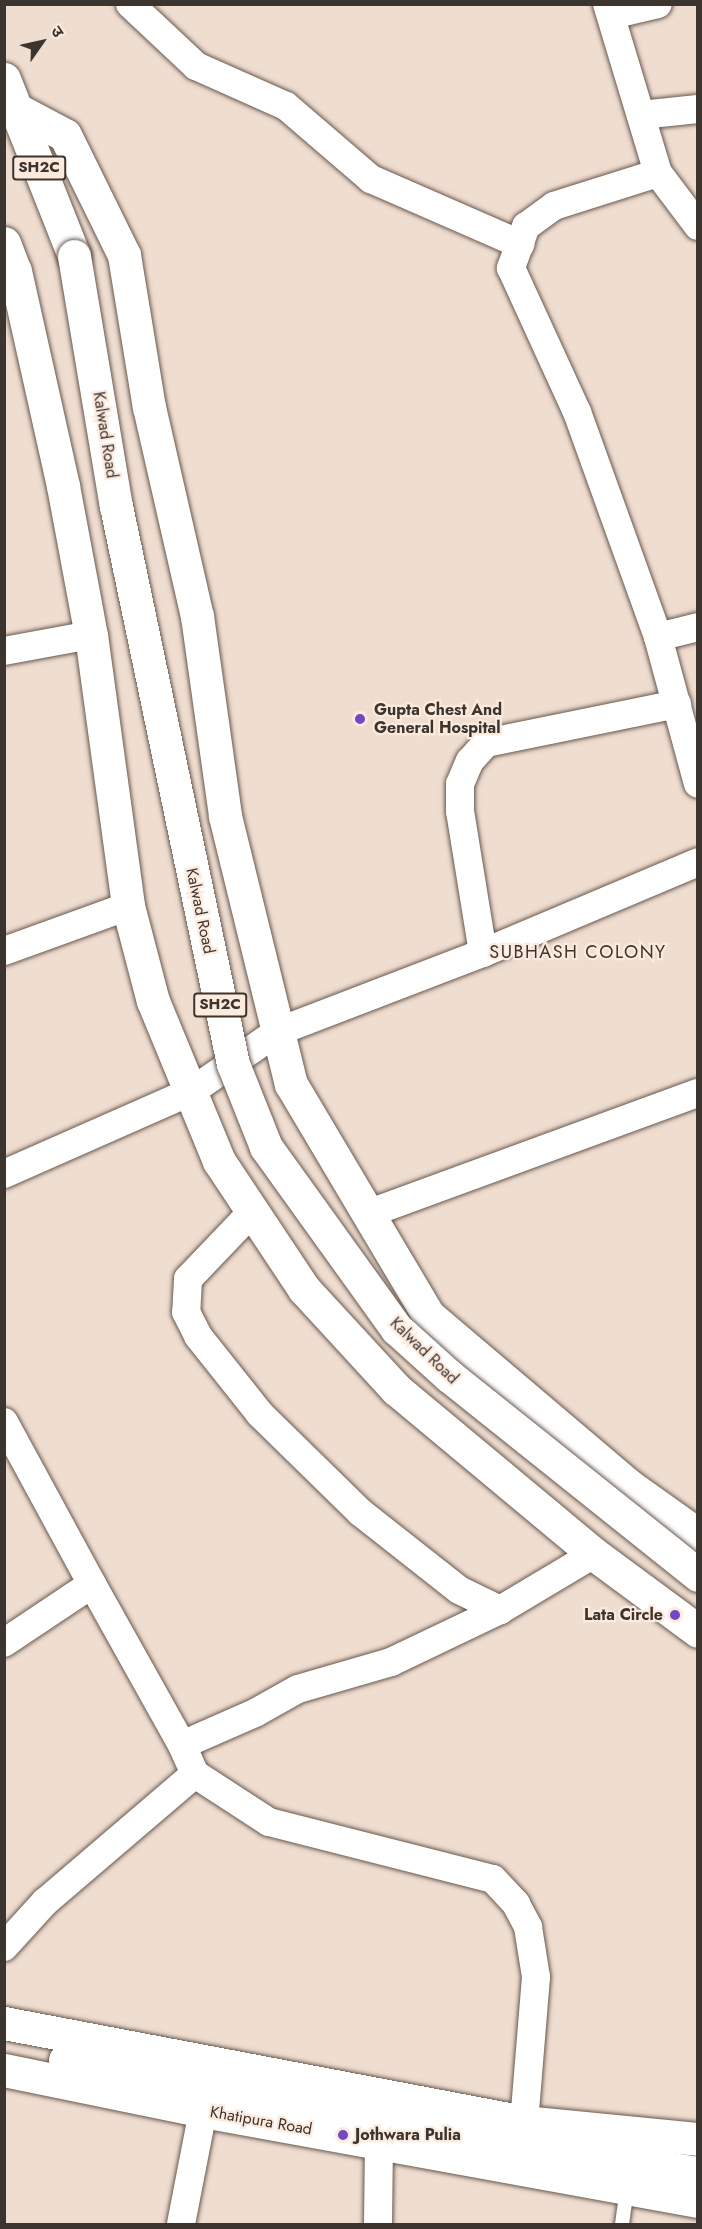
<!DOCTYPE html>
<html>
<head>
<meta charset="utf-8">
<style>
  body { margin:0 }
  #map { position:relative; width:702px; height:2229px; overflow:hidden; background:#efddd0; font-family:Jost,"Noto Sans Devanagari",sans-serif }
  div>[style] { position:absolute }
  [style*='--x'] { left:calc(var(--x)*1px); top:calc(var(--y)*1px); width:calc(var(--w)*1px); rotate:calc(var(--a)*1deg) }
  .roads { filter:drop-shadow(0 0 2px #68584d) drop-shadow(0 0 2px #68584d) }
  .service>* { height:14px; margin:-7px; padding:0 7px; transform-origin:7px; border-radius:7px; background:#fff }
  .minor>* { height:28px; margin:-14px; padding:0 14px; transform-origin:14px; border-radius:14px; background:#fff }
  .tertiary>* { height:33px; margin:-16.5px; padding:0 16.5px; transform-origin:16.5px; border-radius:16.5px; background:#fff }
  .secondary>* { height:33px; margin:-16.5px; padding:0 16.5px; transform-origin:16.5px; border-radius:16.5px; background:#fff }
  .primary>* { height:33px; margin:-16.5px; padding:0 16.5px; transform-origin:16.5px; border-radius:16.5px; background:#fff }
  .bridges { filter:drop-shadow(0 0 2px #68584d) drop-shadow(0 0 2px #68584d) }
  .primary-bridge>* { height:33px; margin:-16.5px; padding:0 16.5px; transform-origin:16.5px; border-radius:16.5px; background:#fff }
  .dots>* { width:16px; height:16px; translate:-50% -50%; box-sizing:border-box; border:3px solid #fceadd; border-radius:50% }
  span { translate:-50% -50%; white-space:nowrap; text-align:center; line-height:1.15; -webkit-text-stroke:4.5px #fceadd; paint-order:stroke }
  .shield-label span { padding:2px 4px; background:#fceadd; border:2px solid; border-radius:4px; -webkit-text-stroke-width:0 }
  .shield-label { font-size:15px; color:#3b342f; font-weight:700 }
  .street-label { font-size:16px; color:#3b342f }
  .poi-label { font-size:16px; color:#3b342f; font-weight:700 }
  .left { translate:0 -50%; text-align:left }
  .right { translate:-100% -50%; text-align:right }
  .neighbourhood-label { font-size:18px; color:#3b342f; letter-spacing:1.5px }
  .frame { position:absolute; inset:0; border:6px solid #3b342f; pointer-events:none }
  .north { position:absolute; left:12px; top:12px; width:60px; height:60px; -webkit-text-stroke:4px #fceadd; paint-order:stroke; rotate:56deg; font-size:16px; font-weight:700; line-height:24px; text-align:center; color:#3b342f }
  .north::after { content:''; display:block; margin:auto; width:21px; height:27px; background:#3b342f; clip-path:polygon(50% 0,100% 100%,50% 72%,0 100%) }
</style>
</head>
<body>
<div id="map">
  <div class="roads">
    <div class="service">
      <div style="--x:622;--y:2224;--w:35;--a:-82"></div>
    </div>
    <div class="minor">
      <div style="--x:130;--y:4;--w:91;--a:43.2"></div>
      <div style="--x:196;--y:66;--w:98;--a:24"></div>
      <div style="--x:286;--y:106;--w:112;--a:40.7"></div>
      <div style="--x:371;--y:179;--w:163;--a:23.6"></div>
      <div style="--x:607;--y:4;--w:177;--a:73.2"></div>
      <div style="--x:611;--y:15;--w:48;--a:-13.2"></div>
      <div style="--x:641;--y:115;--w:57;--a:-6"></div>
      <div style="--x:698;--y:226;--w:66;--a:-127"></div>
      <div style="--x:658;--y:173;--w:109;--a:162.4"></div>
      <div style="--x:554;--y:206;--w:34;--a:144"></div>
      <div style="--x:526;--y:226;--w:45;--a:109.7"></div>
      <div style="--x:511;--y:268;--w:158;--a:65.4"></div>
      <div style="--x:577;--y:412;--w:239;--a:70.2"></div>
      <div style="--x:658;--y:637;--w:152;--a:74.8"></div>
      <div style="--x:658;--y:637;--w:41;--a:-14"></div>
      <div style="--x:4;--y:651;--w:88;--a:-10.4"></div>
      <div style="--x:4;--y:951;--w:132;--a:-19.9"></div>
      <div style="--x:483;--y:953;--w:233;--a:-22.9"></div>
      <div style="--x:4;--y:1174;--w:206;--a:-23.8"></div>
      <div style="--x:192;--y:1091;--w:103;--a:-34.8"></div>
      <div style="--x:277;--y:1032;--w:221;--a:-21"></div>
      <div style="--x:483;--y:953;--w:144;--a:-99.2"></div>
      <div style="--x:460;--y:811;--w:27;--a:-90"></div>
      <div style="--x:460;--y:784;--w:25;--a:-67"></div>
      <div style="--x:470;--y:761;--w:24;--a:-48"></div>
      <div style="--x:486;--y:743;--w:195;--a:-11.5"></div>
      <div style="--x:253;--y:1211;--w:94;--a:133.7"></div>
      <div style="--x:188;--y:1279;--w:33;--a:93"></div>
      <div style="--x:186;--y:1312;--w:27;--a:63"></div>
      <div style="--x:198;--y:1336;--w:100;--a:51.5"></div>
      <div style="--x:260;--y:1414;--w:140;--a:44.4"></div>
      <div style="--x:360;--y:1512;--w:126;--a:38.2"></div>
      <div style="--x:459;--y:1590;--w:46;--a:26"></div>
      <div style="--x:367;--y:1214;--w:352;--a:-20.1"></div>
      <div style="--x:4;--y:1422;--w:184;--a:61.5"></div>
      <div style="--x:92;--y:1584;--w:106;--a:146.2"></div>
      <div style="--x:92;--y:1584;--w:184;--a:60.8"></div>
      <div style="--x:182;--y:1745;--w:80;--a:-23.7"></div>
      <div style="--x:255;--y:1713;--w:49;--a:-29.2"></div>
      <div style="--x:298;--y:1689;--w:97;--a:-16.2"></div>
      <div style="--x:391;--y:1662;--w:121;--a:-25.5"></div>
      <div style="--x:500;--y:1610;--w:109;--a:-30.8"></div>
      <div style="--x:182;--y:1745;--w:32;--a:66"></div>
      <div style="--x:195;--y:1774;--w:88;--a:33"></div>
      <div style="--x:269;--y:1822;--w:231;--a:14.3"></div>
      <div style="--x:493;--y:1879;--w:34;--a:47"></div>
      <div style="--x:516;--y:1904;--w:26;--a:62"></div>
      <div style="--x:528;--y:1927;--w:51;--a:80.9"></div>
      <div style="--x:536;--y:1977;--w:145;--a:94.7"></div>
      <div style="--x:4;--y:1947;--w:61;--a:-47.7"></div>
      <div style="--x:45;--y:1902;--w:197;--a:-40.5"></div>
      <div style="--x:181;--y:2224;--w:115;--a:-79"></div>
      <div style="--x:378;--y:2224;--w:80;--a:-89.3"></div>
    </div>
    <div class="tertiary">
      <div style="--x:16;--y:109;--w:55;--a:28"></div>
      <div style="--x:65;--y:135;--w:134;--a:63.8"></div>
      <div style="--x:124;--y:255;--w:154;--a:80.7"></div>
      <div style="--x:149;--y:407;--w:214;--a:77.1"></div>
      <div style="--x:197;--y:616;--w:202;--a:82"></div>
      <div style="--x:225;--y:816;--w:276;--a:76.2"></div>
      <div style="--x:291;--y:1084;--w:270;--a:59.3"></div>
      <div style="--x:429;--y:1316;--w:261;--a:40.3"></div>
      <div style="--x:628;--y:1485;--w:86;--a:35.5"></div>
    </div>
    <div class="secondary">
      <div style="--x:4;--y:2023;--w:529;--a:10.78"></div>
      <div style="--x:524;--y:2122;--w:175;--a:5.6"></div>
      <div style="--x:65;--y:2060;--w:462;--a:10.6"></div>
      <div style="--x:519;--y:2145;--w:181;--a:8.9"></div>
      <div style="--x:4;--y:2070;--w:203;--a:11.6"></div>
      <div style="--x:203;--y:2111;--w:503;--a:10.3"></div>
    </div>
    <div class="primary">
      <div style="--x:4;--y:79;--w:190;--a:68.4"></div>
      <div style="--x:4;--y:243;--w:30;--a:69"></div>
      <div style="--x:15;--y:271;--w:220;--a:77.4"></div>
      <div style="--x:63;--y:486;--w:152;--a:79.4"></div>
      <div style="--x:91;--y:635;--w:274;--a:82.2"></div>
      <div style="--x:128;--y:906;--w:98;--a:75.3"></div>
      <div style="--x:153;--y:1001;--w:173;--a:67.6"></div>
      <div style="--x:219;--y:1161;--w:154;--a:56.4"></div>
      <div style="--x:304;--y:1289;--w:137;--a:47.4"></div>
      <div style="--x:397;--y:1390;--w:256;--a:39.8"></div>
      <div style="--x:594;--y:1554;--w:129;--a:36.5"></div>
    </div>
  </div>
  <div class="bridges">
    <div class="primary-bridge">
      <div style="--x:74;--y:256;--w:254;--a:80.5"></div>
      <div style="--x:116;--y:506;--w:570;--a:78.16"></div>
      <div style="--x:233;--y:1064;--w:89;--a:68.3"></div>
      <div style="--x:266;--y:1147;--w:224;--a:54.3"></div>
      <div style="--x:397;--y:1329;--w:70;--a:42.1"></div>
      <div style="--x:449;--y:1376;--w:319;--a:38.6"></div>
    </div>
  </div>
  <div class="dots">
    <div style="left:360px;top:719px;background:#6f4ac3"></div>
    <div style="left:675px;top:1615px;background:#6f4ac3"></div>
    <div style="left:343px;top:2135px;background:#6f4ac3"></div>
  </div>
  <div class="shield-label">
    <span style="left:39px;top:168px">SH2C</span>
    <span style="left:220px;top:1005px">SH2C</span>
  </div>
  <div class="street-label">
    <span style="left:105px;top:435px;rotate:81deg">Kalwad Road</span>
    <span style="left:200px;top:911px;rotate:78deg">Kalwad Road</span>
    <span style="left:424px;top:1351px;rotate:44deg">Kalwad Road</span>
    <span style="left:261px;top:2121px;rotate:10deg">Khatipura Road</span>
  </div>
  <div class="poi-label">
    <span class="left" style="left:374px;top:719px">Gupta Chest And<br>General Hospital</span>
    <span class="right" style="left:663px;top:1615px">Lata Circle</span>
    <span class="left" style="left:355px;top:2135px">Jothwara Pulia</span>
  </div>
  <div class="neighbourhood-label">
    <span style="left:578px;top:952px">SUBHASH COLONY</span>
  </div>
  <div class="frame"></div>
  <div class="north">उ</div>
</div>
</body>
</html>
